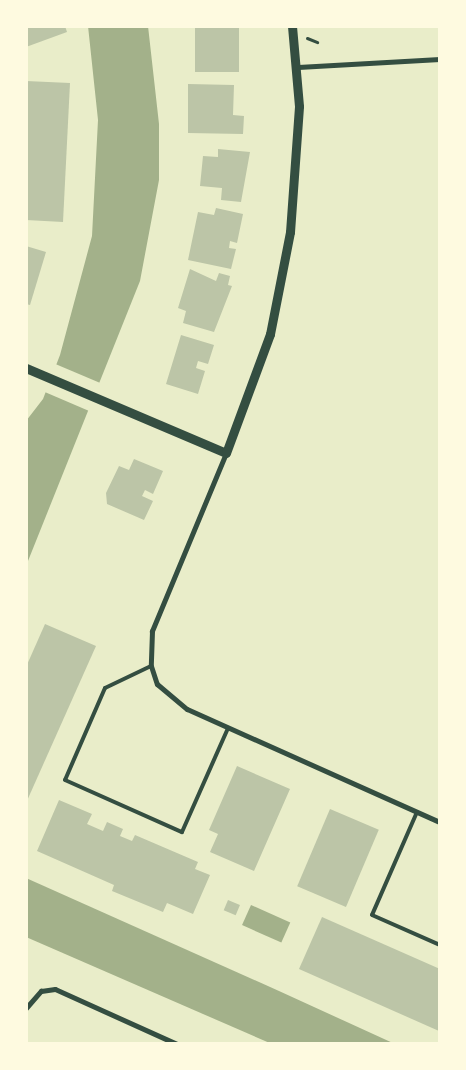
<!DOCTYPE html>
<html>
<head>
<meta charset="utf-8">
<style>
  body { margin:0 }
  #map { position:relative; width:466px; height:1070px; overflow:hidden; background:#e9edc9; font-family:"Alegreya Sans",sans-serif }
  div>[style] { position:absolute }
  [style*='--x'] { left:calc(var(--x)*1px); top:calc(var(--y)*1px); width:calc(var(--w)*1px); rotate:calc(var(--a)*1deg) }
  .water>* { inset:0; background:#a3b18a; transform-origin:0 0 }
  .pier>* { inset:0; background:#e9edc9; transform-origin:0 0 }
  .building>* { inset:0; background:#bcc5a7; transform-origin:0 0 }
  .path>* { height:3px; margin:-1.5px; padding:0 1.5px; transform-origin:1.5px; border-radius:1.5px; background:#344e41 }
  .service>* { height:4px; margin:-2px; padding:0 2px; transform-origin:2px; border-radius:2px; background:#344e41 }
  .minor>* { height:5px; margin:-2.5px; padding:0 2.5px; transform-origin:2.5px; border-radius:2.5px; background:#344e41 }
  .tertiary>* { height:9px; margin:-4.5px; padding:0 4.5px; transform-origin:4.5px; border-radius:4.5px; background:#344e41 }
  span { translate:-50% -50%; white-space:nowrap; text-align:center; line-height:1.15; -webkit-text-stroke:4px #fefae0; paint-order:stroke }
  .frame { position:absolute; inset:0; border:28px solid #fefae0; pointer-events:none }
</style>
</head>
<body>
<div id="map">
  <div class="water">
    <div style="clip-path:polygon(88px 26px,148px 26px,159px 124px,159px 180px,140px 281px,26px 566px,26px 421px,43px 399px,60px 355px,92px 236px,98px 120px)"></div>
    <div style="clip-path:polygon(26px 878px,279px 991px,395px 1044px,272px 1044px,26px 937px)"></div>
    <div style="left:251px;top:905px;width:43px;height:22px;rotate:24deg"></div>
  </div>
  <div class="pier">
    <div style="left:53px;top:363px;width:52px;height:30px;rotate:23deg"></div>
  </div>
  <div class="building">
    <div style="clip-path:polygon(26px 26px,65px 26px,67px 32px,26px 47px)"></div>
    <div style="left:195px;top:26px;width:44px;height:46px"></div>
    <div style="clip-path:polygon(26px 81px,70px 83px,63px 222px,26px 220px)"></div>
    <div style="clip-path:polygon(188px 84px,234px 85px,233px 115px,244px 116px,243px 134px,188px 133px)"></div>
    <div style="clip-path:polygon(218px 149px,250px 152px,241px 202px,221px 200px,222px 188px,200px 186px,203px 156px,218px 157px)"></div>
    <div style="clip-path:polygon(216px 208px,243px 214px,237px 243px,230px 241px,229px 248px,236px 249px,231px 269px,188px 260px,198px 212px,214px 215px)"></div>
    <div style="clip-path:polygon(26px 246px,46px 252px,30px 305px,26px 304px)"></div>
    <div style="clip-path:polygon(190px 269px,216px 281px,219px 273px,230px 276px,228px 285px,232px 286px,214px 332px,183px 323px,186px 311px,178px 308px)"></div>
    <div style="clip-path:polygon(181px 335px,214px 345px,208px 364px,198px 361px,196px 368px,205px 371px,198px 394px,166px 384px)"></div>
    <div style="clip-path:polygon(134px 459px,163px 471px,153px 494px,145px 490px,142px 496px,153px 501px,144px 520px,107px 504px,106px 493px,119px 466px,129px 470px)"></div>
    <div style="clip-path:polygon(45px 624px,96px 646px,26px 803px,26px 667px)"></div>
    <div style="clip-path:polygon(237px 766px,290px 789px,254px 871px,210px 852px,218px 834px,209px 830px)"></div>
    <div style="clip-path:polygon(59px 800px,92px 814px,87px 824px,103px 831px,107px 822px,123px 829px,120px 836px,132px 841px,135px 835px,198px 862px,195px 869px,210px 875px,193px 914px,167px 903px,163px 912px,112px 891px,114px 885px,37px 851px)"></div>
    <div style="left:330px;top:809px;width:53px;height:84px;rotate:23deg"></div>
    <div style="left:228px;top:900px;width:13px;height:11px;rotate:23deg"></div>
    <div style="clip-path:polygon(322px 917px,440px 969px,439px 1031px,299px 969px)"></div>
  </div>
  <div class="path">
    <div style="--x:307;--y:38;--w:11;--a:22"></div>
  </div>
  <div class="service">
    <div style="--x:151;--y:666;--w:51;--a:154.4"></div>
    <div style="--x:105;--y:688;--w:100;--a:113.5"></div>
    <div style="--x:65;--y:780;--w:128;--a:24"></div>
    <div style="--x:182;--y:832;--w:114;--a:-66.1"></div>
    <div style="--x:417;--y:812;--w:112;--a:113.6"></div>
    <div style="--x:372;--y:915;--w:74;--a:23.8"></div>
  </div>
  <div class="minor">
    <div style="--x:298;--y:67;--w:142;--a:-3.2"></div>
    <div style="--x:226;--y:453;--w:193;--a:112.6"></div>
    <div style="--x:152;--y:631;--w:35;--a:92"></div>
    <div style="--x:151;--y:666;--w:19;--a:72"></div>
    <div style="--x:157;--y:684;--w:39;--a:40"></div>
    <div style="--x:187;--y:709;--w:277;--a:24.1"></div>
    <div style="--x:26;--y:1008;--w:23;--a:-49"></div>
    <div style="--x:41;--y:991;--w:14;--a:-8"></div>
    <div style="--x:55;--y:989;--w:134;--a:24.3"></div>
  </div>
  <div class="tertiary">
    <div style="--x:26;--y:368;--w:217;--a:23"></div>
    <div style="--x:226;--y:453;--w:127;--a:-69.7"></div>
    <div style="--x:270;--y:334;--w:104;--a:-78.9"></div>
    <div style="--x:290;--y:232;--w:126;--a:-85.9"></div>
    <div style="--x:299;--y:106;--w:80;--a:-95"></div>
  </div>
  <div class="frame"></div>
</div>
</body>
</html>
